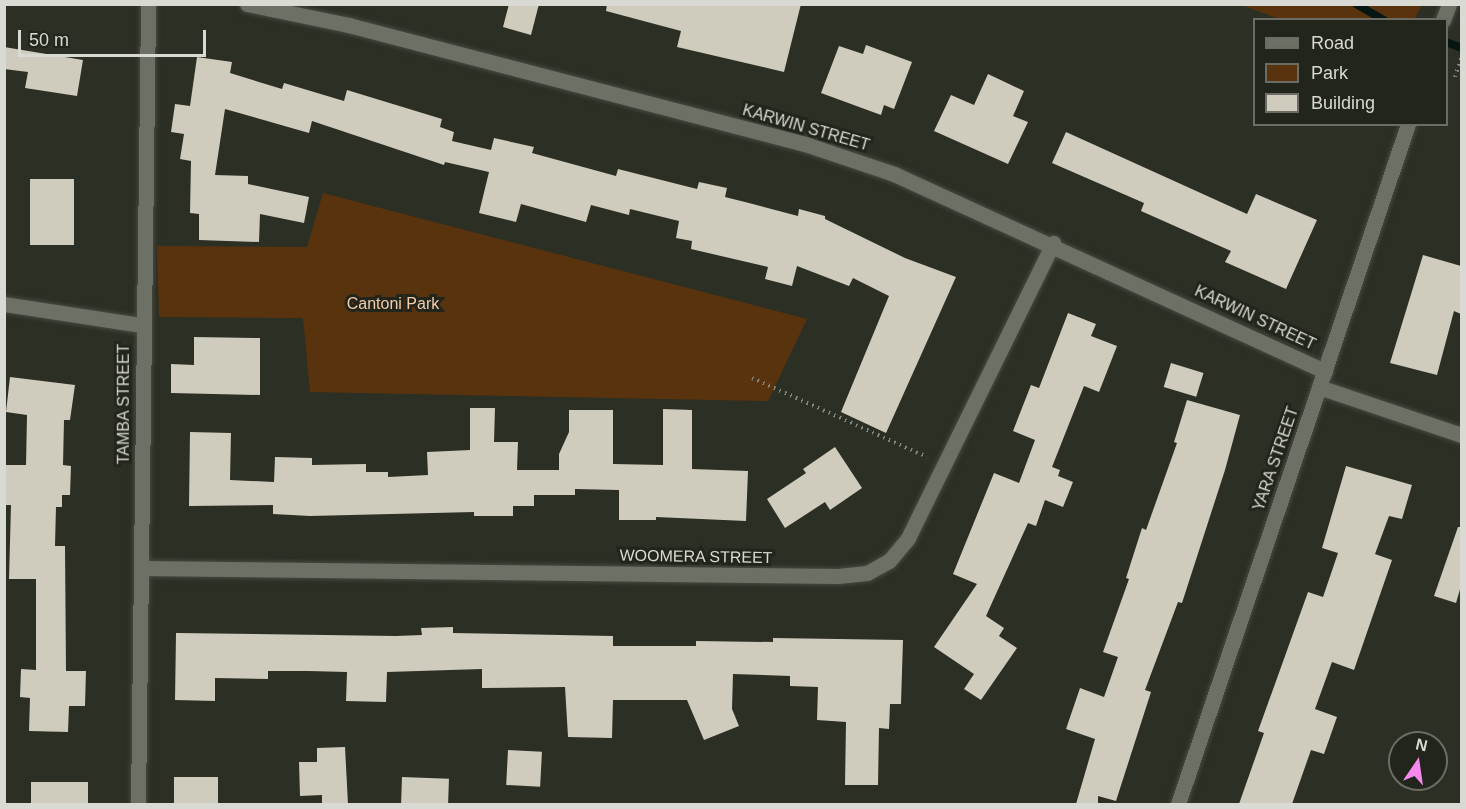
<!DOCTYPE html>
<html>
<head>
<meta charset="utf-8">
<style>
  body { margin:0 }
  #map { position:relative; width:1466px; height:809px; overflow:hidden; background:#2c2f24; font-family:Arial,sans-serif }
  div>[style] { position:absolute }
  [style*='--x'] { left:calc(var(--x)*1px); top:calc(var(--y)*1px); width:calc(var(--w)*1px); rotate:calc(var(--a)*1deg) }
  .green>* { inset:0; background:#59330d }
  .stream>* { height:8px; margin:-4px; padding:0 4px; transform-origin:4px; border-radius:4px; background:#051613 }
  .building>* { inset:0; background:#cfcbbd; transform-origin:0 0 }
  .path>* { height:4px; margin-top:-2px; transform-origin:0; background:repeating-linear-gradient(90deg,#82857c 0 1.5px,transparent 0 6px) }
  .roads { filter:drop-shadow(0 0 2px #474a40) drop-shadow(0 0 2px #474a40) }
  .street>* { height:15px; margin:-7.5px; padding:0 7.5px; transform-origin:7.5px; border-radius:7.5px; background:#6d7165 }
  span { translate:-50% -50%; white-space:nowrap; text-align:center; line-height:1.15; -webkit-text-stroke:6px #22251b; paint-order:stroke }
  .street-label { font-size:16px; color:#d8dad3 }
  .park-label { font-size:16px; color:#f3cbab }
  .frame { position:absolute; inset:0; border:6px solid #d8dad3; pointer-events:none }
  .legend { position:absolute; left:1253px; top:18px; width:195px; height:108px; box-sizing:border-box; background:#22251b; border:2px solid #6b6d65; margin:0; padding:8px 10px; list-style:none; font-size:18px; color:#d8dad3 }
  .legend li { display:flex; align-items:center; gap:12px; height:30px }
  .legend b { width:30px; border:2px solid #6b6d65 }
  .north { position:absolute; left:1388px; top:731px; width:60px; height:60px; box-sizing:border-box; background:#22251b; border:2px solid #6b6d65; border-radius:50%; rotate:13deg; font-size:16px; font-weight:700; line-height:24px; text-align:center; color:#d8dad3 }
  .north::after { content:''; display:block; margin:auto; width:21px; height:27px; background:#f589ee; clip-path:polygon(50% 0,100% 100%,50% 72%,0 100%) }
  .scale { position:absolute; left:18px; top:30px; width:188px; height:27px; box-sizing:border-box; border:3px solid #d8dad3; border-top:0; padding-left:8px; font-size:18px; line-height:21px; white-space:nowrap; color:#d8dad3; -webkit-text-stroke:4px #22251b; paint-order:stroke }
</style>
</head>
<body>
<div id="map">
  <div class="green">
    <div style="clip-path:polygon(1241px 5px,1422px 5px,1414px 20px,1280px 19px)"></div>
    <div style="clip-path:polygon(323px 193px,807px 319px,768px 401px,310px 392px,303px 318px,159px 317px,157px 246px,307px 247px)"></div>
  </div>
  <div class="stream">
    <div style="--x:1356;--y:4;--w:32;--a:30"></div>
    <div style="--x:1446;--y:42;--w:17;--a:21"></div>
  </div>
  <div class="building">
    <div style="clip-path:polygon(509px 4px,539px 4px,531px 35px,503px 27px)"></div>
    <div style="clip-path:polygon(607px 4px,801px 4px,784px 72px,677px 47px,681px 31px,606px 11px)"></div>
    <div style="clip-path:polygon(866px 45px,912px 62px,894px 109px,884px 105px,881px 115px,821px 93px,839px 46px,863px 54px)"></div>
    <div style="clip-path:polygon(4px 47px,83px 60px,77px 96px,25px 88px,28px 72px,4px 69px)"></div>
    <div style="clip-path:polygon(197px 57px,232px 62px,230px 73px,282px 89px,284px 83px,344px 101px,347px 90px,442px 119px,440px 127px,454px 132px,452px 141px,491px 150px,494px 138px,534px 147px,532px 153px,616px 176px,618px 169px,697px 189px,699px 182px,727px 188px,725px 197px,749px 203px,798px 216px,799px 209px,825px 216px,825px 219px,905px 258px,956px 277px,886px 433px,841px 412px,889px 296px,853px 278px,849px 286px,797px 266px,792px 286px,765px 279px,768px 267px,691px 249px,692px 241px,676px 238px,679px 221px,630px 209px,629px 215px,591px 205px,586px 222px,521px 204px,516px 222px,479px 213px,489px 172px,445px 162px,444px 165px,312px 121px,309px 133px,225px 109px,215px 175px,248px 176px,248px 184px,309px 197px,304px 223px,260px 214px,259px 242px,199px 240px,199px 214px,190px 213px,191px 161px,180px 159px,184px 134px,171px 132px,175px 104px,190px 106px)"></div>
    <div style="clip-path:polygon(988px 74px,1024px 91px,1013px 116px,1028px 122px,1008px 164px,934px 131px,951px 95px,974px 105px)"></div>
    <div style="clip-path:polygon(1066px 132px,1247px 214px,1256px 194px,1317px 220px,1286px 289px,1225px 262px,1231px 251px,1141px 211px,1144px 203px,1052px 163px)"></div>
    <div style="left:30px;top:179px;width:44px;height:66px"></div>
    <div style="clip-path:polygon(1423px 255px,1461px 266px,1461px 314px,1454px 311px,1437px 375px,1390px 363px)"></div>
    <div style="clip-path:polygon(1068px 313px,1096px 324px,1091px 336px,1117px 346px,1099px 392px,1084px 386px,1052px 467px,1060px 470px,1058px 476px,1073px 482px,1063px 507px,1045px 500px,1036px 526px,1028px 523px,986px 616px,1004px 628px,999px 636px,1017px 648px,981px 700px,964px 689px,974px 674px,934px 647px,977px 584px,953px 574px,994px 473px,1019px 483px,1035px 440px,1013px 431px,1031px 385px,1039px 388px)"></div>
    <div style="clip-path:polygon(194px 337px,260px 338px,260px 395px,171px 393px,171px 364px,194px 365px)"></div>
    <div style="left:1171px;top:363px;width:34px;height:25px;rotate:17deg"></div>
    <div style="clip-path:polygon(10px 377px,75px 385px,70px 420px,64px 420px,63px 465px,71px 466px,70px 495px,62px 495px,62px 507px,56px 507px,55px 546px,65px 546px,66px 671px,86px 671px,85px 706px,69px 706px,68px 732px,29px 731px,30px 698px,20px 697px,21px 669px,36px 670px,36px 579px,9px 579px,11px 505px,5px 505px,6px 465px,26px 465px,27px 415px,6px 412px)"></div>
    <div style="clip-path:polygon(1187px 400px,1240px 415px,1225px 470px,1182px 603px,1178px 602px,1145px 690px,1151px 692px,1116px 801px,1098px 796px,1098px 804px,1076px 804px,1095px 739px,1066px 729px,1080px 688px,1104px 697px,1118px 657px,1103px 652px,1129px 579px,1126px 578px,1142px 528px,1146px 530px,1177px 443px,1174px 442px)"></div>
    <div style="clip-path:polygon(470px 408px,495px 408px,494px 442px,518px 442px,517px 470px,559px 470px,559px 454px,569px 432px,569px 410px,613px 410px,613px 464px,663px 465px,663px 409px,692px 410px,692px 469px,748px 471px,746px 521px,656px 517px,656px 520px,619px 520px,619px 490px,575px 489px,575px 495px,534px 495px,534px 506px,513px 506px,513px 516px,474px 516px,474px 512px,310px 516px,273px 514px,273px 505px,189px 506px,190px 432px,231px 433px,230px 480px,274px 482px,275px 457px,312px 458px,312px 465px,366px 464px,366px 472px,388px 472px,388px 477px,428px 475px,427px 452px,470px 450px)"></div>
    <div style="clip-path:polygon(835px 447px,862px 488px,830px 510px,825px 502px,785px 528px,767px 499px,806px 473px,803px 469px)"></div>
    <div style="clip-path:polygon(1346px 466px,1412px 485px,1402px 519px,1389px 516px,1375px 554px,1392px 560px,1354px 670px,1332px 662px,1315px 709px,1337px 717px,1324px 754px,1311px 750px,1292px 804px,1239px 804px,1264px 733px,1258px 731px,1308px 592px,1323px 597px,1338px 553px,1322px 548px)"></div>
    <div style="clip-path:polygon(1458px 527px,1461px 527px,1461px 586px,1456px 603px,1434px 596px)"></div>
    <div style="clip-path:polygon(453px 627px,453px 633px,613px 636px,613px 646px,696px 646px,696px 641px,773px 642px,773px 638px,903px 640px,901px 704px,890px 704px,889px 729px,879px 728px,878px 785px,845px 785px,846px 722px,817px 720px,818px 687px,790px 686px,790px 676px,733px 674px,732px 709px,739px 726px,704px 740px,687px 700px,613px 700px,612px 738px,568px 737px,565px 687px,482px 688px,482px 669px,387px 672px,386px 702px,346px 701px,347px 672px,308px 671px,268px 671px,268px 679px,215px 678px,215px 701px,175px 700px,176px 633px,396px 636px,422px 635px,421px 628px)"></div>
    <div style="clip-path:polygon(345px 747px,348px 804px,322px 804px,322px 795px,300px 796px,299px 762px,317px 762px,317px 748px)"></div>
    <div style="left:508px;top:750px;width:34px;height:35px;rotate:3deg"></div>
    <div style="left:174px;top:777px;width:44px;height:27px"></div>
    <div style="left:402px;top:777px;width:47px;height:27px;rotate:2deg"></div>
    <div style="left:31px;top:782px;width:57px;height:22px"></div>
  </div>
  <div class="path">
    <div style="--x:1455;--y:77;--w:22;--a:-72"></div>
    <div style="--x:752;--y:378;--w:192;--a:24.3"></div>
  </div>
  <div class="roads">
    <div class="street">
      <div style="--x:247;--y:4;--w:103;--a:11.7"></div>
      <div style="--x:348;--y:25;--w:475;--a:14.6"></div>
      <div style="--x:808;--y:145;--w:91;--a:18.6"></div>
      <div style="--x:894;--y:174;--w:474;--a:24.6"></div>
      <div style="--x:1443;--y:20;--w:17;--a:-69"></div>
      <div style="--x:4;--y:304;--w:140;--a:8.7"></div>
      <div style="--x:1319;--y:387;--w:151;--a:18.6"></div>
      <div style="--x:141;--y:568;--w:697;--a:0.66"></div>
      <div style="--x:838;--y:576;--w:29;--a:-6"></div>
      <div style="--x:867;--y:573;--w:25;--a:-29"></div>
      <div style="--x:889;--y:561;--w:30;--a:-50"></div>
      <div style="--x:908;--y:538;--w:329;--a:-63.8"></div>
      <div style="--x:138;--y:804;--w:800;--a:-89.28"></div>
      <div style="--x:1178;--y:804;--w:718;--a:-71.31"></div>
    </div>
  </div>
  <div class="street-label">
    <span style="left:806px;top:128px;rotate:16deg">KARWIN STREET</span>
    <span style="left:1255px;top:318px;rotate:25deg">KARWIN STREET</span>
    <span style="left:124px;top:404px;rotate:-90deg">TAMBA STREET</span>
    <span style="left:1276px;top:459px;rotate:-71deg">YARA STREET</span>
    <span style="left:696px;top:557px;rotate:1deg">WOOMERA STREET</span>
  </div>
  <div class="park-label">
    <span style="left:393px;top:304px">Cantoni Park</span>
  </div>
  <div class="frame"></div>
  <ul class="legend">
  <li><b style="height:8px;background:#6d7165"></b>Road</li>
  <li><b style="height:16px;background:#59330d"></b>Park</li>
  <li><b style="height:16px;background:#cfcbbd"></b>Building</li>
  </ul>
  <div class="north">N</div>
  <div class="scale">50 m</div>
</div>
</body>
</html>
